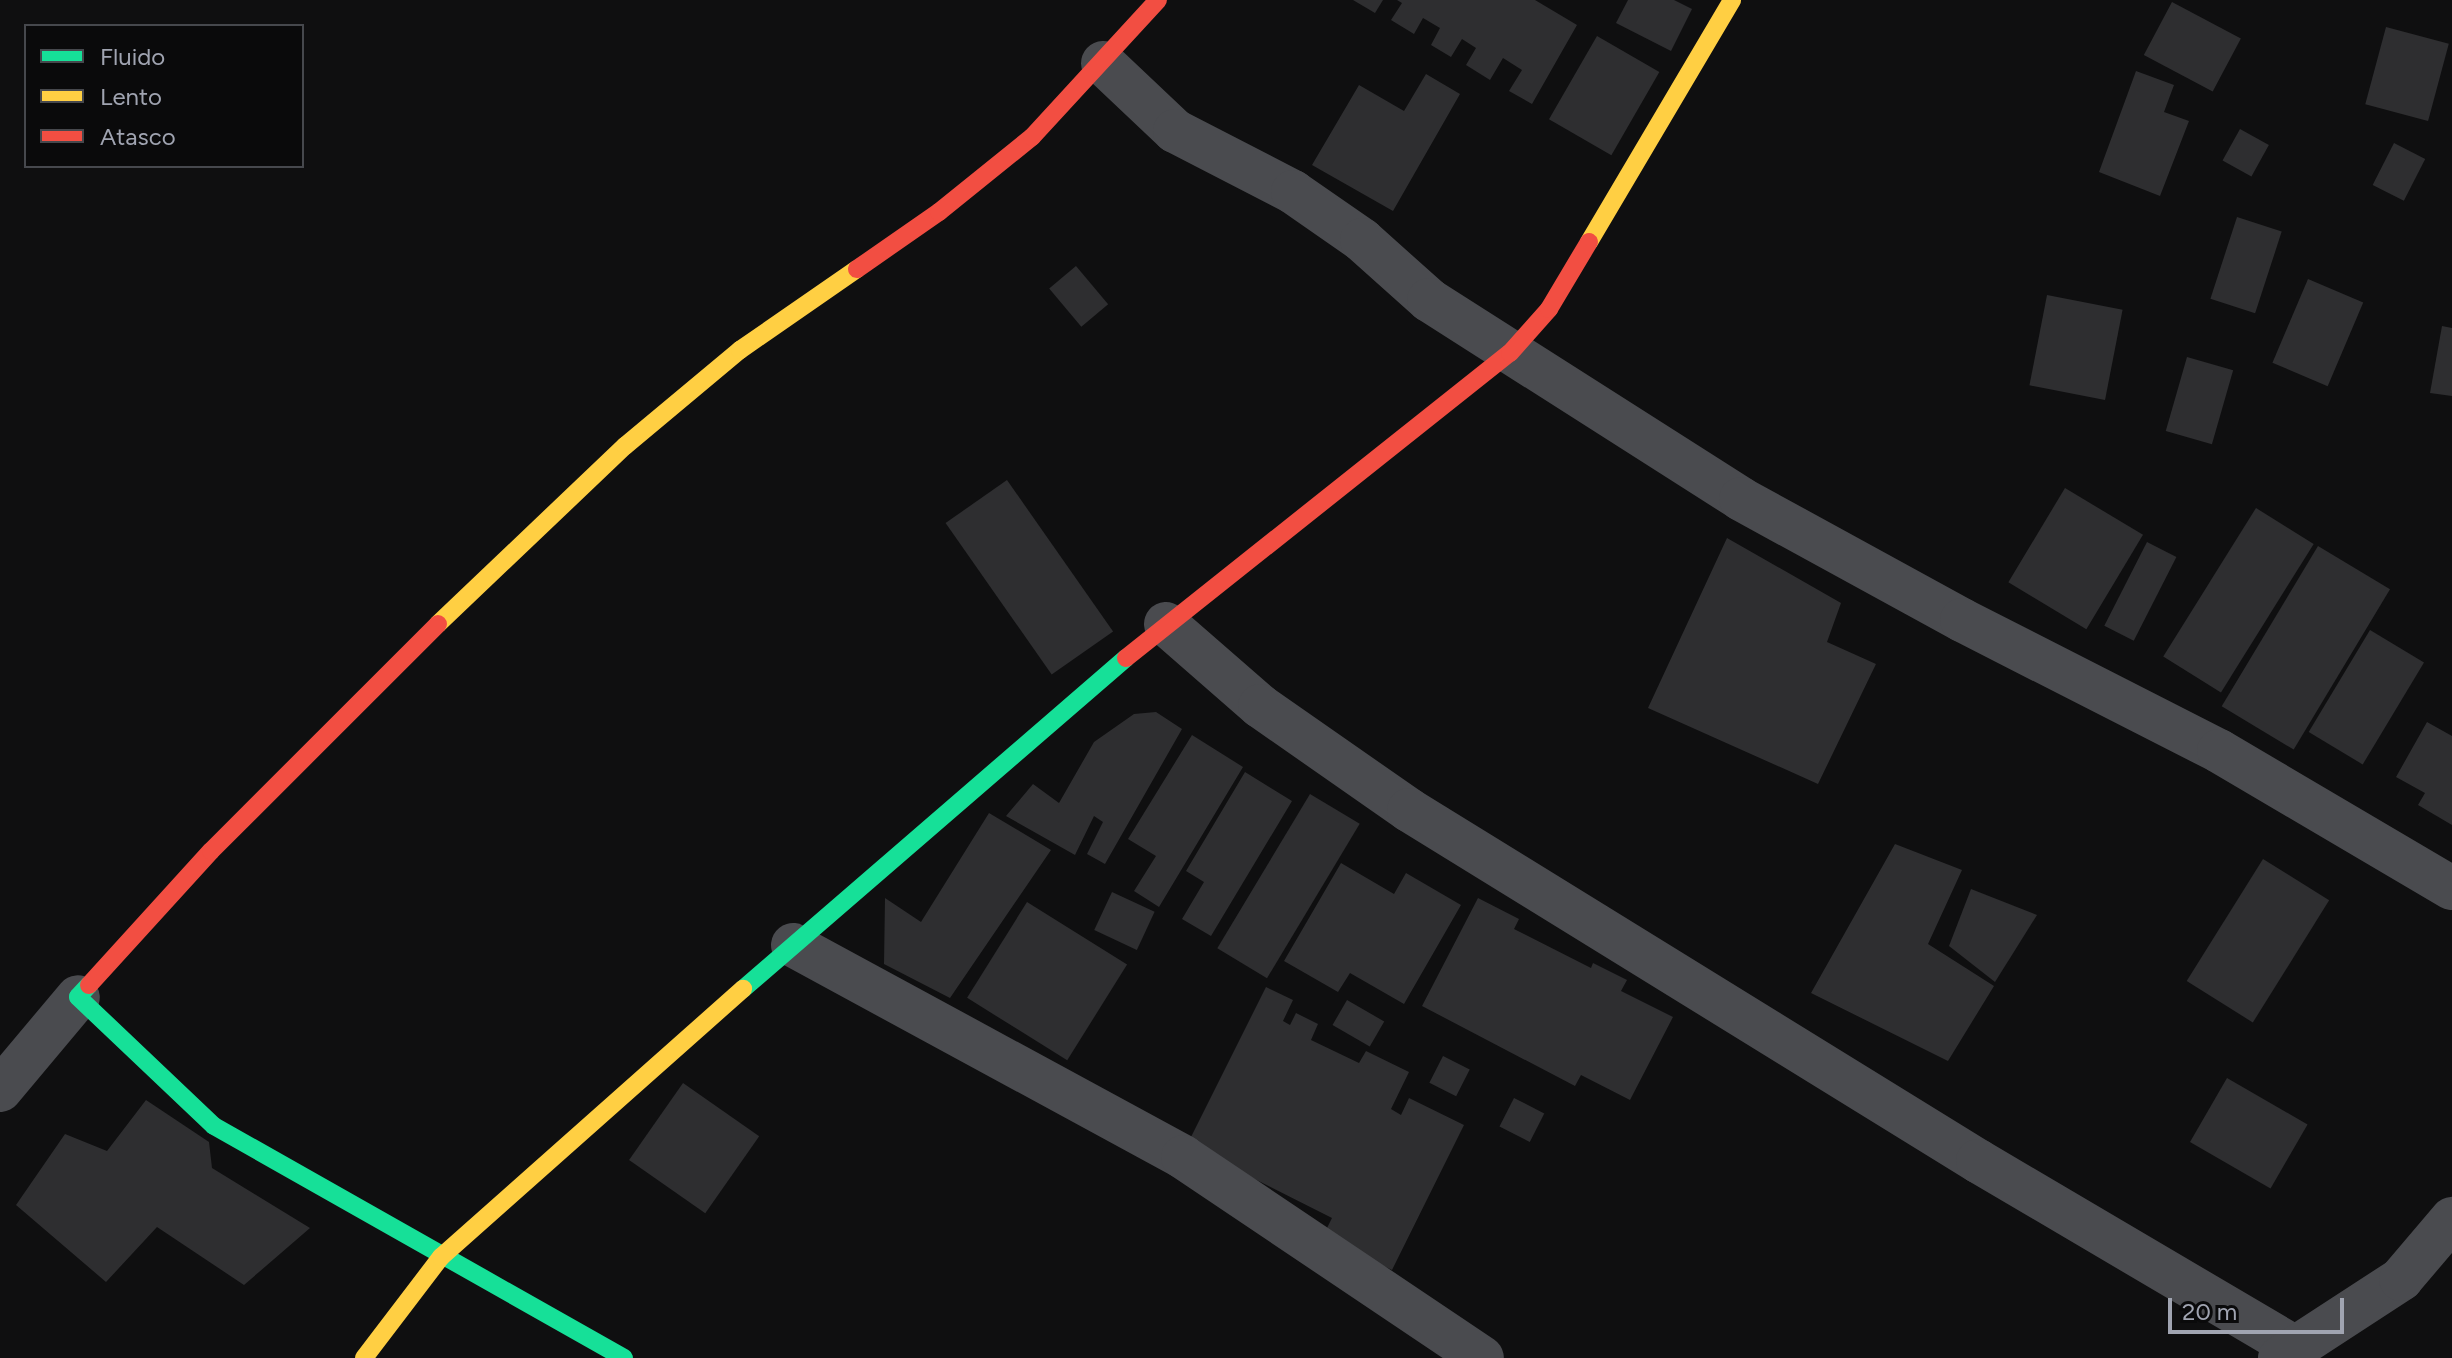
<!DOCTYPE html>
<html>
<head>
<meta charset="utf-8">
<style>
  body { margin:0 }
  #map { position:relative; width:2452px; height:1358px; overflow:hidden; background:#0f0f10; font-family:Figtree,sans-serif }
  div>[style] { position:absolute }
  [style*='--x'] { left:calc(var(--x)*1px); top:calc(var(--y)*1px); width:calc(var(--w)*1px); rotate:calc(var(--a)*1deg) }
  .building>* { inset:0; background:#2e2e30; transform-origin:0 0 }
  .street>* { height:44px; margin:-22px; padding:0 22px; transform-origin:22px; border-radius:22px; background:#4a4b4f }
  .fast>* { height:18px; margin:-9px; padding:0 9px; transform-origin:9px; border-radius:9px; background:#16e098 }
  .slow>* { height:18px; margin:-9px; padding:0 9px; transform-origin:9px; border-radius:9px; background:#ffcf43 }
  .jam>* { height:18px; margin:-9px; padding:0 9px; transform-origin:9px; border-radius:9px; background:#f24e42 }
  span { translate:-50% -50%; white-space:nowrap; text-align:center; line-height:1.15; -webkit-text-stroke:7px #0a0a0b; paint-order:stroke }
  .legend { position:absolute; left:24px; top:24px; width:280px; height:144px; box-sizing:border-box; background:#0a0a0b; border:2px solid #46484d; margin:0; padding:10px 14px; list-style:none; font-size:24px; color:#a0a4b1 }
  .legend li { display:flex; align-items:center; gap:16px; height:40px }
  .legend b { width:40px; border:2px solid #46484d }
  .scale { position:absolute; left:2168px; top:1298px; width:176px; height:36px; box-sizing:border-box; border:4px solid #a0a4b1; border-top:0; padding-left:10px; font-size:24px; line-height:28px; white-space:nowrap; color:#a0a4b1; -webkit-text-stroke:6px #0a0a0b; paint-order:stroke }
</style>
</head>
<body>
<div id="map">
  <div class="building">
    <div style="clip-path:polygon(1353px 0,1383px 0,1375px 13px)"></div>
    <div style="clip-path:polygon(1397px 0,1535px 0,1577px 25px,1532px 104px,1509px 91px,1522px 70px,1503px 58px,1490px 80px,1466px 65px,1476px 48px,1462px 39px,1451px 57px,1431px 45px,1440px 28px,1423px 18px,1414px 34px,1391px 20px,1402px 3px)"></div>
    <div style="clip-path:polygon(1628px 0,1674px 0,1692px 9px,1671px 51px,1616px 23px)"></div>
    <div style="left:2172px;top:2px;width:78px;height:60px;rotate:28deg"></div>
    <div style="left:2386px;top:27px;width:65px;height:80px;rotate:15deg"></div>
    <div style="left:1597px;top:36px;width:72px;height:96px;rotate:30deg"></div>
    <div style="clip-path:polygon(2136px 71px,2174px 85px,2164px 112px,2189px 121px,2160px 196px,2099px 172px)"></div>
    <div style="clip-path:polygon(1426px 74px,1460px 94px,1393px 211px,1312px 165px,1359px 85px,1404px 111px)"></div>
    <div style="left:2240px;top:129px;width:33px;height:36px;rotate:29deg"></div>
    <div style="left:2394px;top:143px;width:35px;height:47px;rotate:27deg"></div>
    <div style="left:2237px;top:217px;width:47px;height:86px;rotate:18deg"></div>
    <div style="left:1076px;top:266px;width:50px;height:35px;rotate:50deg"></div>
    <div style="left:2308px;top:279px;width:60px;height:91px;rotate:23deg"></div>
    <div style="left:2047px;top:295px;width:77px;height:92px;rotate:11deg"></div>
    <div style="clip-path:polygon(2442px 326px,2452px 328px,2452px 396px,2430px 393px)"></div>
    <div style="left:2187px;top:357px;width:48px;height:77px;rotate:16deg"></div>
    <div style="left:1007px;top:480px;width:185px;height:75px;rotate:55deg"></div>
    <div style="left:2065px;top:488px;width:91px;height:110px;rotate:31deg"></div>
    <div style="left:2256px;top:508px;width:68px;height:175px;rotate:32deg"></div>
    <div style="clip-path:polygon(1727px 538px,1841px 603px,1827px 642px,1876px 664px,1818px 784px,1648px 708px)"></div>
    <div style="left:2147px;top:542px;width:33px;height:94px;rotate:27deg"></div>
    <div style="left:2318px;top:546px;width:84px;height:187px;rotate:31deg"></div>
    <div style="left:2370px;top:630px;width:63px;height:119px;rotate:31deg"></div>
    <div style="clip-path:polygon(1156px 712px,1182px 729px,1105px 864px,1087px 854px,1103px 822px,1094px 816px,1075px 855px,1006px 816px,1033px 784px,1059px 803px,1094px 742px,1134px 714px)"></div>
    <div style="clip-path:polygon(2427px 722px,2452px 736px,2452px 825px,2418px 805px,2425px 793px,2396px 777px)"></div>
    <div style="clip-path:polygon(1192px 735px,1243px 767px,1159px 907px,1134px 891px,1156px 856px,1128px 839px)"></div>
    <div style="clip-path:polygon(1245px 772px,1292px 801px,1211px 936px,1182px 919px,1204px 882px,1186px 871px)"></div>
    <div style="left:1310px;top:794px;width:58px;height:180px;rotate:31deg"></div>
    <div style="clip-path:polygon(989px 813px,1051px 850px,950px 998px,884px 964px,885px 898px,921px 922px)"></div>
    <div style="clip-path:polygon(1895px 844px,1962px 870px,1928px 944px,1994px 986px,1948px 1061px,1811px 993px)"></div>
    <div style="left:2263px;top:859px;width:78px;height:144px;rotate:32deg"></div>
    <div style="clip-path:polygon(1341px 863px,1394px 894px,1406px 873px,1461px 905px,1404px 1004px,1350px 973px,1338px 992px,1284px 961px)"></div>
    <div style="clip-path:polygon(1971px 889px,2037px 915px,1995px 982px,1949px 946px)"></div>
    <div style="left:1112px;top:892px;width:47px;height:42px;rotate:25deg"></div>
    <div style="clip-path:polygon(1478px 898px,1519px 919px,1514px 929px,1591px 968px,1593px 963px,1627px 980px,1621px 991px,1673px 1017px,1630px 1100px,1581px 1075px,1575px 1086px,1422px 1006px)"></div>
    <div style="left:1027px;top:902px;width:118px;height:113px;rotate:32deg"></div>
    <div style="clip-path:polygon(1266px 987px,1293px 1000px,1283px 1021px,1290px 1025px,1296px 1013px,1318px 1024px,1311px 1040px,1359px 1063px,1366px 1051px,1409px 1072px,1391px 1109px,1401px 1115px,1409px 1098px,1464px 1125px,1392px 1270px,1323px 1236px,1332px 1218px,1187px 1145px)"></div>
    <div style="left:1347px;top:1000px;width:43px;height:29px;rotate:30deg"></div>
    <div style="left:1443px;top:1056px;width:30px;height:30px;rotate:27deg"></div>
    <div style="left:2227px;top:1078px;width:93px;height:74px;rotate:30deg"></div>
    <div style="left:683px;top:1083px;width:93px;height:94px;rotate:35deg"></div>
    <div style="left:1514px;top:1098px;width:34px;height:32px;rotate:27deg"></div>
    <div style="clip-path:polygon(146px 1100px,209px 1142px,212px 1168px,310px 1228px,244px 1285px,157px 1227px,106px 1282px,16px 1205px,65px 1134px,107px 1151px)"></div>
  </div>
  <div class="street">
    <div style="--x:1103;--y:63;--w:99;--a:43.4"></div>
    <div style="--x:1175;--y:131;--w:133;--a:27.3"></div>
    <div style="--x:1293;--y:192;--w:84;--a:34.8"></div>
    <div style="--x:1362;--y:240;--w:90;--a:41.8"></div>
    <div style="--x:1429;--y:300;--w:370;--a:32.5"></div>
    <div style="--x:1741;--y:499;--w:252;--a:28.7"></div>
    <div style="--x:1962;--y:620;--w:288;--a:27"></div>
    <div style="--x:2219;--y:751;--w:270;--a:30.5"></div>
    <div style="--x:1166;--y:624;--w:125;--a:41.1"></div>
    <div style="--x:1260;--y:706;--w:182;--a:34.9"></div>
    <div style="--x:1409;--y:810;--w:669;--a:31.67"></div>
    <div style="--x:1978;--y:1161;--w:368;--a:30.5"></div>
    <div style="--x:793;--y:945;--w:444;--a:28.5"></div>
    <div style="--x:1183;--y:1157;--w:360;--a:33.9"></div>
    <div style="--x:0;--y:1090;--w:121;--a:-50"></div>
    <div style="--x:2280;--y:1358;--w:145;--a:-33.1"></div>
    <div style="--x:2401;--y:1279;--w:79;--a:-49.6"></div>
  </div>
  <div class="fast">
    <div style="--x:89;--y:985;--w:16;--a:133"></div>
    <div style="--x:78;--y:997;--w:187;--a:43.5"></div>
    <div style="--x:214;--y:1126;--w:471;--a:29.5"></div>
    <div style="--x:743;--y:989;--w:506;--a:-40.83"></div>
  </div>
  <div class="slow">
    <div style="--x:1589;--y:242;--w:281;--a:-59.4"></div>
    <div style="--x:438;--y:624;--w:258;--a:-43.6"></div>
    <div style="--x:625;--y:446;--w:150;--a:-39.9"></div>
    <div style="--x:740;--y:350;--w:142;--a:-34.7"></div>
    <div style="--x:364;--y:1358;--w:127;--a:-52.7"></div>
    <div style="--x:441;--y:1257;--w:404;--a:-41.6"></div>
  </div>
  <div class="jam">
    <div style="--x:857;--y:269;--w:100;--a:-34.8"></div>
    <div style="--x:939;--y:212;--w:119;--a:-38.9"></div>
    <div style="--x:1032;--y:137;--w:186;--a:-47.4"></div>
    <div style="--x:1126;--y:658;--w:490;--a:-38.5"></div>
    <div style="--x:1510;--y:353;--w:59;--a:-48.4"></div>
    <div style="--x:1549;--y:309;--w:78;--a:-59.2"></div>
    <div style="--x:89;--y:985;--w:181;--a:-47.7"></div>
    <div style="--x:211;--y:851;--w:321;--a:-45"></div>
  </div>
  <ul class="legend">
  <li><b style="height:10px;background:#16e098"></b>Fluido</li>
  <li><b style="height:10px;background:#ffcf43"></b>Lento</li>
  <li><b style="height:10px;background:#f24e42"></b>Atasco</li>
  </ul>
  <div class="scale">20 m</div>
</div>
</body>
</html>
